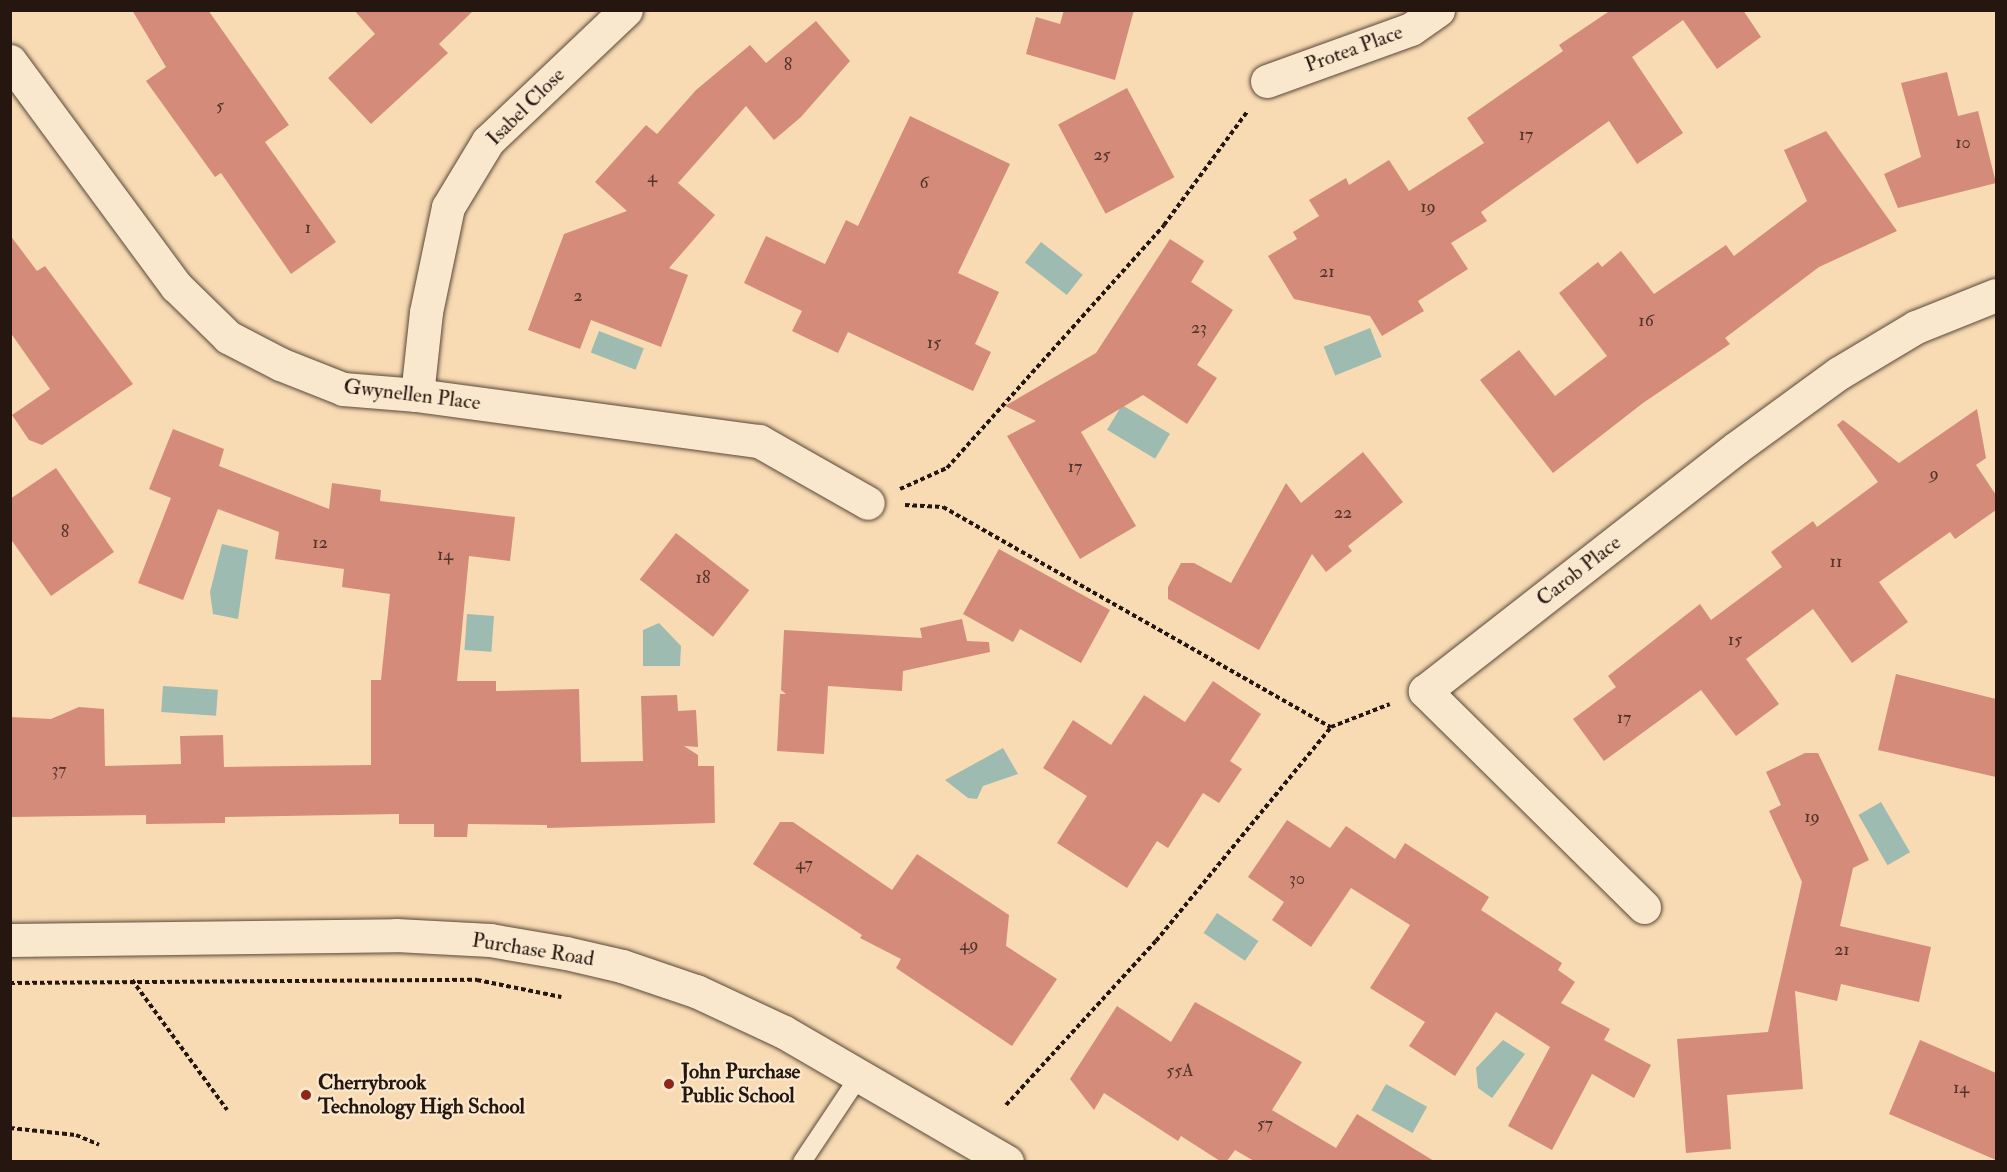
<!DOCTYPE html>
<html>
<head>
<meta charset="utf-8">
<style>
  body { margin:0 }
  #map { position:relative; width:2007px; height:1172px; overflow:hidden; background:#f8dbb3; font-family:"IM FELL Double Pica",serif }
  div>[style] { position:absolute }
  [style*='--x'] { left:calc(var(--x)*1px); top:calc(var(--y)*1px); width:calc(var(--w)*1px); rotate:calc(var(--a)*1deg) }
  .water>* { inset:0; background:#9dbbb0; transform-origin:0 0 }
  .building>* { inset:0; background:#d48b7a; transform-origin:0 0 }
  .path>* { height:4px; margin-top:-2px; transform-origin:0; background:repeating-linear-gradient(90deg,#251710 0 4.5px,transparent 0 7.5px) }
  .roads { filter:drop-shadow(0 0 2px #5a4839) drop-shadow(0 0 2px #5a4839) }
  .lane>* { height:18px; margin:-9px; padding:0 9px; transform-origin:9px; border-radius:9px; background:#fae8ce }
  .street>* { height:33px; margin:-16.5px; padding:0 16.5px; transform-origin:16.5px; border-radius:16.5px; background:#fae8ce }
  .secondary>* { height:33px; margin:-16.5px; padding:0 16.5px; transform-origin:16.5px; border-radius:16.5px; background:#fae8ce }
  .dots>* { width:16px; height:16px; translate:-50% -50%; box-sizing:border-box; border:3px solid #fae8ce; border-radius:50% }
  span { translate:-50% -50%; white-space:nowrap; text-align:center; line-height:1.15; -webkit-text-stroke:4.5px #fae8ce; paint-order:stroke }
  .number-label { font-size:18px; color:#51342a }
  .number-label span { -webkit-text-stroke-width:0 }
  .street-label { font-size:21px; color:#251710 }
  .poi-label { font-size:21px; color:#251710; font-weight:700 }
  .left { translate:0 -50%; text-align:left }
  .frame { position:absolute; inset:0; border:12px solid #251710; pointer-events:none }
</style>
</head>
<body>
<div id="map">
  <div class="water">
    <div style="left:1041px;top:242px;width:53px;height:26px;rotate:38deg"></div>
    <div style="left:1370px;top:328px;width:31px;height:50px;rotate:68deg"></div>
    <div style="left:599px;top:331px;width:48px;height:23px;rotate:21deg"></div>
    <div style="left:1122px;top:405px;width:56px;height:29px;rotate:31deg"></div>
    <div style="clip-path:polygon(222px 544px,248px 550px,238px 619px,213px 614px,210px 592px)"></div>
    <div style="left:467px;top:614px;width:27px;height:36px;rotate:4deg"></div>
    <div style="clip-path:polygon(659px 623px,681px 646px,680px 666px,643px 666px,643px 630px)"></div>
    <div style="left:163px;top:686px;width:55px;height:26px;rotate:4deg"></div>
    <div style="clip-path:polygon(1003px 748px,1018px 774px,983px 786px,977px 799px,968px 798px,945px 780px)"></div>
    <div style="left:1881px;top:802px;width:58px;height:26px;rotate:60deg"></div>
    <div style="left:1217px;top:913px;width:50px;height:24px;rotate:34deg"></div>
    <div style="clip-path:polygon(1503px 1040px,1525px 1054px,1492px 1098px,1478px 1088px,1476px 1068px)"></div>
    <div style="left:1386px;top:1084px;width:47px;height:30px;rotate:29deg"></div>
  </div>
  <div class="building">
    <div style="clip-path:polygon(132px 10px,208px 10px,289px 125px,265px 142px,336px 242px,291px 274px,221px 173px,215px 177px,146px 81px,166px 67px)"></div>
    <div style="clip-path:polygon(354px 10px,474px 10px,439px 44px,448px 53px,371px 124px,328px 78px,375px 34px)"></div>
    <div style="clip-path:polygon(1064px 10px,1134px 10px,1115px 80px,1026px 54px,1036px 17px,1060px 24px)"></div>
    <div style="clip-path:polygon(1611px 10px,1743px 10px,1761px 37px,1717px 69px,1683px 20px,1632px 57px,1683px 133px,1637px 164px,1609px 121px,1481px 212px,1487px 221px,1451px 243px,1468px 269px,1418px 301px,1424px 311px,1382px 336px,1370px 316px,1294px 299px,1268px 256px,1297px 239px,1293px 232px,1319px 216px,1309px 200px,1346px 178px,1349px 185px,1389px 160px,1409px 191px,1484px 143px,1467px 118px,1563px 51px,1559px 45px)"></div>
    <div style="clip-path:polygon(816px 21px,850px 61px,801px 117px,774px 140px,746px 106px,678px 183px,715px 215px,669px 268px,688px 275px,661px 347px,591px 320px,580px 349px,528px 330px,564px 234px,627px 211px,595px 182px,646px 125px,657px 134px,696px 90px,750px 45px,766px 63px)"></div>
    <div style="clip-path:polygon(1947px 72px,1958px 116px,1978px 111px,1996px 183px,1898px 208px,1884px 174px,1921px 157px,1901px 83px)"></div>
    <div style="left:1127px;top:88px;width:101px;height:78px;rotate:62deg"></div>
    <div style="clip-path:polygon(910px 116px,1010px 164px,958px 273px,999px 292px,975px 344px,991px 352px,973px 391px,848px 332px,838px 353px,792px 331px,802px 311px,744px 283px,766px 236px,825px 264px,846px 220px,858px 226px)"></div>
    <div style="clip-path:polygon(1826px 131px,1897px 231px,1819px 267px,1725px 338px,1730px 344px,1643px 403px,1553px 473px,1480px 380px,1519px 350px,1555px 396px,1607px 356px,1559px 293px,1598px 262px,1602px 267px,1621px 251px,1654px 294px,1726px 245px,1734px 256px,1807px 201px,1784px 150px)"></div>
    <div style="clip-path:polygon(10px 235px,37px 271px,45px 266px,133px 384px,42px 445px,29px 440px,12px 415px,50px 389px,10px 332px)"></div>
    <div style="clip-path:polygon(1170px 239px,1204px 261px,1191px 282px,1233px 310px,1197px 365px,1217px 378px,1187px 424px,1143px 395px,1081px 432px,1136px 526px,1080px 559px,1007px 436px,1036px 421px,1005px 406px,1096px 353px)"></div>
    <div style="clip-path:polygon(1977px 409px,1986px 458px,1976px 465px,1996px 495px,1996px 510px,1955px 539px,1950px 532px,1879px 582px,1908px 622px,1852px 663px,1813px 609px,1746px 659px,1779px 704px,1736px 736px,1701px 690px,1604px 761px,1573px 719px,1616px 687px,1608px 676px,1700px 604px,1711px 620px,1782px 567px,1771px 552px,1813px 521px,1817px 527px,1878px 482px,1837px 425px,1843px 420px,1899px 463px)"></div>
    <div style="clip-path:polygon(173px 429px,224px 449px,219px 466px,329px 509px,332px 483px,381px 490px,380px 501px,515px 517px,510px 561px,469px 556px,457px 681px,496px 681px,496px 691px,579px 689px,581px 762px,643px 761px,641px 696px,677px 695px,678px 711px,696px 710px,698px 747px,684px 746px,698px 755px,698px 766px,714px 766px,715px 823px,547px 828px,547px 825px,468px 824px,467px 837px,434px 837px,434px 824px,399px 824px,399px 814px,225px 817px,225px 823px,146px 824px,146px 815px,12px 817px,10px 717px,51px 719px,79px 707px,104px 709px,105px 766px,181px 764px,180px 736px,223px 735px,224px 767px,371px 765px,371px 680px,381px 680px,390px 594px,342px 587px,344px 569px,275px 559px,279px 532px,218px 509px,183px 600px,138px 583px,171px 498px,149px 489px)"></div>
    <div style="clip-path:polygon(1363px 452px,1403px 502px,1348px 546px,1352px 551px,1326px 572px,1312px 554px,1259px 650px,1168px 599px,1168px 587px,1181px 563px,1194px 563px,1231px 583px,1286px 483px,1301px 503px)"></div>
    <div style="clip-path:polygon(56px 468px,114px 552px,51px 596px,10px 538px,10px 499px)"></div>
    <div style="left:676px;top:533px;width:93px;height:59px;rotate:38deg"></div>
    <div style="clip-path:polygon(999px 549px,1110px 610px,1081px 663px,1020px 629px,1013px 642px,963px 614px)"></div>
    <div style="clip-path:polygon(962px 619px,967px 641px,989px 642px,990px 652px,903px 671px,902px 691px,828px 686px,824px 754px,777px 751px,780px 694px,786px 694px,781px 690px,784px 630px,922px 638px,920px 628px)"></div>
    <div style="clip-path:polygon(1896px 674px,1996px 699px,1996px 777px,1878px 750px)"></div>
    <div style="clip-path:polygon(1213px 681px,1261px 714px,1230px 761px,1242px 769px,1219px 803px,1203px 793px,1168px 848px,1157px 841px,1127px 888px,1057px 843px,1087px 796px,1043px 768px,1073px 720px,1111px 745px,1144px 695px,1185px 722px)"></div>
    <div style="clip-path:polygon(1805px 753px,1818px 753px,1869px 860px,1853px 868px,1840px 926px,1931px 947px,1919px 1002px,1841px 984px,1837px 1001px,1795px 991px,1803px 1089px,1727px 1095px,1731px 1149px,1686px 1153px,1677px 1039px,1768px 1032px,1802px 882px,1769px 811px,1781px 805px,1766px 772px)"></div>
    <div style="clip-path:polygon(1287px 820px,1330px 848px,1346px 826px,1395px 859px,1405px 843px,1489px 897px,1481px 910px,1562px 963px,1558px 970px,1575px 982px,1561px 1003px,1610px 1029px,1604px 1040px,1651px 1065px,1634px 1098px,1592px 1074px,1552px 1150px,1508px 1126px,1550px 1047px,1496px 1012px,1455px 1076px,1409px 1046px,1425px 1022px,1370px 988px,1410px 925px,1351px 888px,1311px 947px,1272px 920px,1284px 902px,1248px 877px)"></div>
    <div style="clip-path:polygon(780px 822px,793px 822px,892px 890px,917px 854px,1009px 915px,1006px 946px,1057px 979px,1012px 1046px,896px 968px,901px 959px,860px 938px,862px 935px,753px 864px)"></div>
    <div style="clip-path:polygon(1195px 1002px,1302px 1062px,1272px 1110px,1336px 1148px,1357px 1114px,1434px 1161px,1254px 1161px,1235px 1150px,1227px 1161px,1220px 1161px,1181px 1136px,1178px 1141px,1104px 1093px,1094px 1110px,1070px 1079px,1117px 1006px,1171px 1042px)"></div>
    <div style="clip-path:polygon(1920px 1040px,1996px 1073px,1996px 1160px,1889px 1114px)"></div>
  </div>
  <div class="path">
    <div style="--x:900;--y:489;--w:51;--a:-24.1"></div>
    <div style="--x:947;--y:468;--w:326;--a:-48.2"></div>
    <div style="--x:1164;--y:225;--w:140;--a:-53.7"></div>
    <div style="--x:905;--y:505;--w:38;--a:3"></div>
    <div style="--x:943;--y:507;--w:446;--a:29.6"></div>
    <div style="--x:132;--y:980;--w:161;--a:53.8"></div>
    <div style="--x:10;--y:983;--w:467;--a:-0.4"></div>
    <div style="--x:477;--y:980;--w:86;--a:11.4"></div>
    <div style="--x:1006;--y:1105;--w:222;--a:-47.6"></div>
    <div style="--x:1156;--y:941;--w:276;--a:-50.7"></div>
    <div style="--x:1331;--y:727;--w:63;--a:-21.3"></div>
    <div style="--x:10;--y:1128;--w:66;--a:6.1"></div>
    <div style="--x:76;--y:1135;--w:25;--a:23"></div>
  </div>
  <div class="roads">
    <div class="lane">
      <div style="--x:802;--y:1162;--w:105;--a:-56.3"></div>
    </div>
    <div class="street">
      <div style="--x:10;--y:61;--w:280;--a:53.6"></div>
      <div style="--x:176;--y:286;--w:73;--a:44.4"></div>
      <div style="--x:228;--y:337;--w:59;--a:27.4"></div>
      <div style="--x:280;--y:364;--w:68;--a:21.6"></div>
      <div style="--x:343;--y:389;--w:74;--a:4.6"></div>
      <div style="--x:417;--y:395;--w:345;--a:7.7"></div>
      <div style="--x:759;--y:441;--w:125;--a:29.6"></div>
      <div style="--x:1267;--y:81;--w:153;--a:-19.9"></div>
      <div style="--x:1411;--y:29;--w:33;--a:-35"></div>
      <div style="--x:417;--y:395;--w:83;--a:-83.8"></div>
      <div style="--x:426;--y:312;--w:107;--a:-78.2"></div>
      <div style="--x:448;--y:207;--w:77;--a:-58.8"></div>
      <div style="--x:488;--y:141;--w:190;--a:-43.5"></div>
      <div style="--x:1644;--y:907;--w:308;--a:-135.4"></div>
      <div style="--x:1425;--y:691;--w:395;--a:-38"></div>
      <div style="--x:1736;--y:448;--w:127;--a:-36.1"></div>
      <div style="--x:1839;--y:373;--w:90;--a:-30.9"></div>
      <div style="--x:1916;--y:327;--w:86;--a:-21.8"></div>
    </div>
    <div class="secondary">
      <div style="--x:10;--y:940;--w:386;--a:-0.7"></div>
      <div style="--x:396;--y:935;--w:94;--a:3"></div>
      <div style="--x:490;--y:940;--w:77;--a:9.7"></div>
      <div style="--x:566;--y:953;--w:57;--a:13.1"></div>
      <div style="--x:622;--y:966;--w:78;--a:18.7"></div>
      <div style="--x:696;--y:991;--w:97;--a:25"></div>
      <div style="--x:784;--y:1032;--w:258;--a:30.2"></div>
    </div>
  </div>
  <div class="dots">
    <div style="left:669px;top:1084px;background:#8f2418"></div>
    <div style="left:306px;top:1095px;background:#8f2418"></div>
  </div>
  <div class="number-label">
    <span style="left:788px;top:65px">8</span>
    <span style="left:220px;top:106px">5</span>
    <span style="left:1526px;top:135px">17</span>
    <span style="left:1963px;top:143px">10</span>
    <span style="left:1102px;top:155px">25</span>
    <span style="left:652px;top:177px">4</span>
    <span style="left:924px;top:183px">6</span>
    <span style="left:1428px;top:207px">19</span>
    <span style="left:308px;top:228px">1</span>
    <span style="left:1327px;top:272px">21</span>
    <span style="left:578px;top:296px">2</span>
    <span style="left:1646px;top:321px">16</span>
    <span style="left:1199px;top:328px">23</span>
    <span style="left:934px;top:343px">15</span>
    <span style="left:1075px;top:467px">17</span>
    <span style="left:1934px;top:474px">9</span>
    <span style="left:1343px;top:513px">22</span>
    <span style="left:65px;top:532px">8</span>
    <span style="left:320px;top:543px">12</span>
    <span style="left:445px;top:555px">14</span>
    <span style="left:1836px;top:562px">11</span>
    <span style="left:703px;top:578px">18</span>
    <span style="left:1735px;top:640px">15</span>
    <span style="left:1624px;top:718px">17</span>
    <span style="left:59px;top:770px">37</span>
    <span style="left:1812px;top:817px">19</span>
    <span style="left:804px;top:864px">47</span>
    <span style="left:1297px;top:879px">30</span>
    <span style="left:969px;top:945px">49</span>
    <span style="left:1842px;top:950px">21</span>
    <span style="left:1180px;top:1071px">55A</span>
    <span style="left:1961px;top:1088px">14</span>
    <span style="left:1265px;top:1124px">57</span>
  </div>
  <div class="street-label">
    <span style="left:1354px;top:49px;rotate:-20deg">Protea Place</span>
    <span style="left:526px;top:107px;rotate:-45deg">Isabel Close</span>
    <span style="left:412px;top:395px;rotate:7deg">Gwynellen Place</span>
    <span style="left:1579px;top:571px;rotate:-38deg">Carob Place</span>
    <span style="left:533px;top:950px;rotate:9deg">Purchase Road</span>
  </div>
  <div class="poi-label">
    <span class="left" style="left:681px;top:1084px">John Purchase<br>Public School</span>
    <span class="left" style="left:318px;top:1095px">Cherrybrook<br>Technology High School</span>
  </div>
  <div class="frame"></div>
</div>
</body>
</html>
